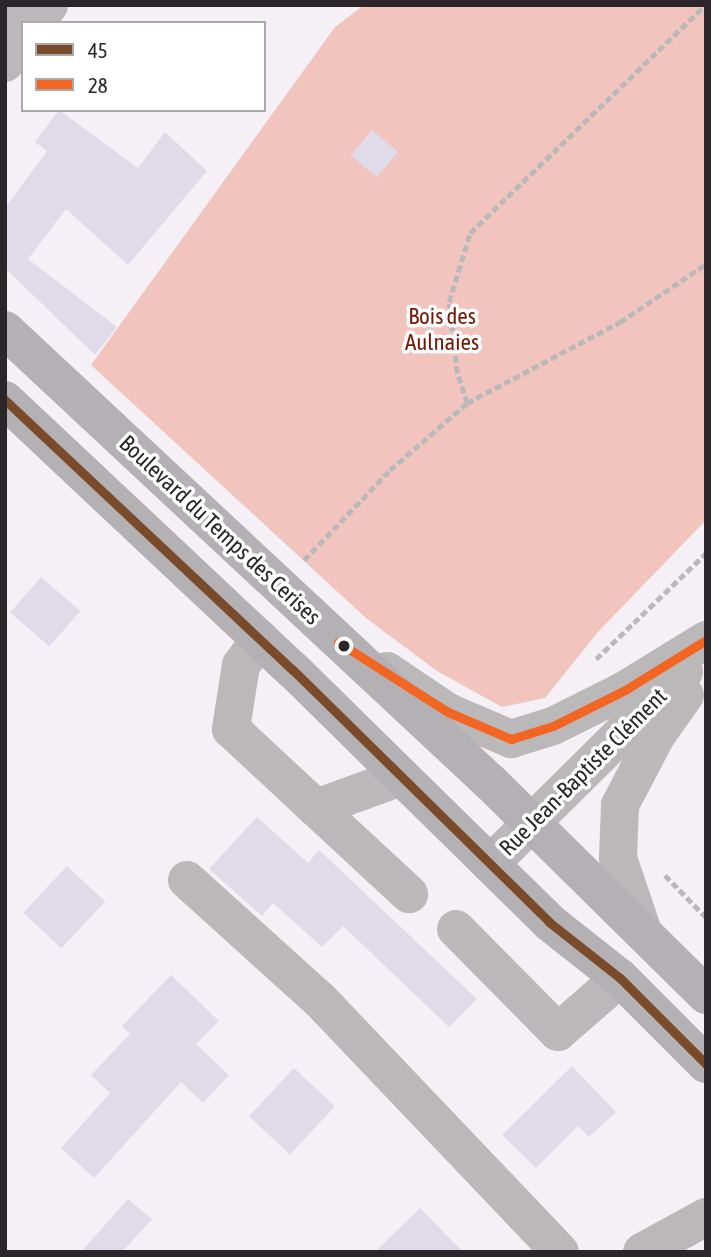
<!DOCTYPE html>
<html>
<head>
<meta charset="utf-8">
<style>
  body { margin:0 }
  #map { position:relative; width:711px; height:1257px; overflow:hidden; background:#f5f0f5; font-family:"Asap Condensed",sans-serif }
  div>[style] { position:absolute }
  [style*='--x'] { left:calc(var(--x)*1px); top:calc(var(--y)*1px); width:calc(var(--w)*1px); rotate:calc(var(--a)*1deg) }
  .forest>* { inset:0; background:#f1c4bd }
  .building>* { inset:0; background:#dfdbe8; transform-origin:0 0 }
  .path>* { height:4.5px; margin-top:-2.25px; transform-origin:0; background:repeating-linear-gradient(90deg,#bbb8ba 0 7px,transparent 0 10.5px) }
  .minor>* { height:38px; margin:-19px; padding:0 19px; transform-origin:19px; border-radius:19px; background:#bbb8ba }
  .major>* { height:38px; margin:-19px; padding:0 19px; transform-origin:19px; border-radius:19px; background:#b4b1b4 }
  .bus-1>* { height:9px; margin:-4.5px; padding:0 4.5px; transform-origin:4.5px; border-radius:4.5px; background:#7a4b2a }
  .bus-2>* { height:9px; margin:-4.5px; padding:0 4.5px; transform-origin:4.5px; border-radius:4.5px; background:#f26522 }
  .dots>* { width:19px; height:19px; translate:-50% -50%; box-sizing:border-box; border:4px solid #fff; border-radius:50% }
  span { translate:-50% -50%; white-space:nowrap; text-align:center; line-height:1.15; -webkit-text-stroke:7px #fff; paint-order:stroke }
  .park-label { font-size:23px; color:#731905 }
  .street-label { font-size:23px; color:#2a262a }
  .frame { position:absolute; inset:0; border:7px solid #2a262a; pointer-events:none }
  .legend { position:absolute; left:21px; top:21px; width:245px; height:91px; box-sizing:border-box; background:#fff; border:2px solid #aaa8aa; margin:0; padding:9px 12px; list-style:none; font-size:21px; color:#2a262a }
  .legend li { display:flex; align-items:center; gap:14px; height:35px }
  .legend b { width:35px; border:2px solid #aaa8aa }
</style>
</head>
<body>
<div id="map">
  <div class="forest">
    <div style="clip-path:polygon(364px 5px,706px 5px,706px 520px,597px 633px,545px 698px,502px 707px,437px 671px,366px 618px,91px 365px,335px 27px)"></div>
  </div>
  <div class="building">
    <div style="clip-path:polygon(59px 110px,138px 168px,165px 132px,207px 171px,128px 265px,66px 209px,28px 259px,117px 327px,95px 355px,5px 268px,5px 208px,47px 151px,35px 142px)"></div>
    <div style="left:372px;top:130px;width:34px;height:33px;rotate:40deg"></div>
    <div style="left:41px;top:577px;width:52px;height:47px;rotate:41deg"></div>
    <div style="clip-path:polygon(257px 817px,308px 863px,319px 850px,477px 999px,449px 1027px,343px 926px,322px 947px,273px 903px,262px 916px,209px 869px)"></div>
    <div style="left:67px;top:866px;width:52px;height:64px;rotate:43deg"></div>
    <div style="clip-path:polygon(171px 975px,219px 1021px,196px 1044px,229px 1075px,203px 1103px,181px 1082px,94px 1178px,61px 1148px,110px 1093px,91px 1075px,130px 1034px,122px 1026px)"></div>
    <div style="clip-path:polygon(572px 1066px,616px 1112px,589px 1137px,578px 1126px,536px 1168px,502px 1135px)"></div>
    <div style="left:294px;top:1068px;width:56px;height:66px;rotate:43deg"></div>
    <div style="clip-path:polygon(128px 1199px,152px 1219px,122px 1252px,81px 1252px)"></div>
    <div style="clip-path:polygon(420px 1208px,463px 1252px,375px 1252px)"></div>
  </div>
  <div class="path">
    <div style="--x:467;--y:403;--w:32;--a:-108"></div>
    <div style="--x:457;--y:373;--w:71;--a:-96.4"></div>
    <div style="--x:449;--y:302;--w:72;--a:-73.1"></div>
    <div style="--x:470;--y:233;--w:327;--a:-44.1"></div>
    <div style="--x:304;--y:560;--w:124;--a:-46.3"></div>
    <div style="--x:390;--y:470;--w:102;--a:-41"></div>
    <div style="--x:467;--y:403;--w:173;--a:-27.9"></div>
    <div style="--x:620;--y:322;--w:104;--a:-34"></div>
    <div style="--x:596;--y:659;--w:153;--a:-43.9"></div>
    <div style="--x:665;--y:875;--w:59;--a:45.7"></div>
  </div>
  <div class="minor">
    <div style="--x:5;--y:7;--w:24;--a:42"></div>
    <div style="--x:36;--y:23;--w:22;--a:-54"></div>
    <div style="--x:5;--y:63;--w:29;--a:-52"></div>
    <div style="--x:260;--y:639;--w:32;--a:126"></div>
    <div style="--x:241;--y:665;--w:65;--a:98.9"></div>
    <div style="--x:231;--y:729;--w:116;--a:42.9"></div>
    <div style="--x:316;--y:808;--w:90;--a:-20"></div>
    <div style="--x:387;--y:671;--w:73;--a:33.9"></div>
    <div style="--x:448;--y:712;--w:69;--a:23.2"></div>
    <div style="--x:511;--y:739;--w:44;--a:-17.2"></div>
    <div style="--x:553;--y:726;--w:80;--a:-26.6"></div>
    <div style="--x:625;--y:690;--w:95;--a:-31.7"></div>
    <div style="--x:316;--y:808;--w:127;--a:42.8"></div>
    <div style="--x:490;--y:864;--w:273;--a:-44.7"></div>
    <div style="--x:187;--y:880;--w:179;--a:42.1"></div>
    <div style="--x:320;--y:1000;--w:348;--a:46.4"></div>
    <div style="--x:641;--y:926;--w:72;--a:-108.7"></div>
    <div style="--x:618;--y:858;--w:53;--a:-87.8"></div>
    <div style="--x:620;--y:805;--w:78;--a:-62.4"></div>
    <div style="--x:656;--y:736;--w:50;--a:-54.7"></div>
    <div style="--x:456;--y:929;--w:145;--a:45.3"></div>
    <div style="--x:558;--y:1032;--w:82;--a:-41.1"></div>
    <div style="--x:642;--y:1252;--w:73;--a:-28.7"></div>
  </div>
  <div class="major">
    <div style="--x:5;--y:330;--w:664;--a:42.99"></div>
    <div style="--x:491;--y:783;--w:302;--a:44.6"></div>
    <div style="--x:5;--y:400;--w:395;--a:43.2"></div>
    <div style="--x:293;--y:670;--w:359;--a:44.5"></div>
    <div style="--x:549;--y:922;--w:90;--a:38.3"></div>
    <div style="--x:620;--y:978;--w:122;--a:45"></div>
  </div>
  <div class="bus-1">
    <div style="--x:5;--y:400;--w:395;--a:43.2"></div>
    <div style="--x:293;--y:670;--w:359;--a:44.5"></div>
    <div style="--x:549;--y:922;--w:90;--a:38.3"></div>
    <div style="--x:620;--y:978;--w:122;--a:45"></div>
  </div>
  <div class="bus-2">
    <div style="--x:338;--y:642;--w:130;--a:32.5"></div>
    <div style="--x:448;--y:712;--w:69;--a:23.2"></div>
    <div style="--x:511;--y:739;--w:44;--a:-17.2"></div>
    <div style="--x:553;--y:726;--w:80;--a:-26.6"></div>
    <div style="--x:625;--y:690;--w:95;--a:-31.7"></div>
  </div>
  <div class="dots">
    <div style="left:344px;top:646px;background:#2a262a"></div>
  </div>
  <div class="park-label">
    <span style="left:442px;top:329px">Bois des<br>Aulnaies</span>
  </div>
  <div class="street-label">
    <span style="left:220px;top:530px;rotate:43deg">Boulevard du Temps des Cerises</span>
    <span style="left:583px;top:772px;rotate:-45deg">Rue Jean-Baptiste Clément</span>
  </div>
  <div class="frame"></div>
  <ul class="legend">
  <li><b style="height:9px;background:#7a4b2a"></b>45</li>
  <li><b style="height:9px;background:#f26522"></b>28</li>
  </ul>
</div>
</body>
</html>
